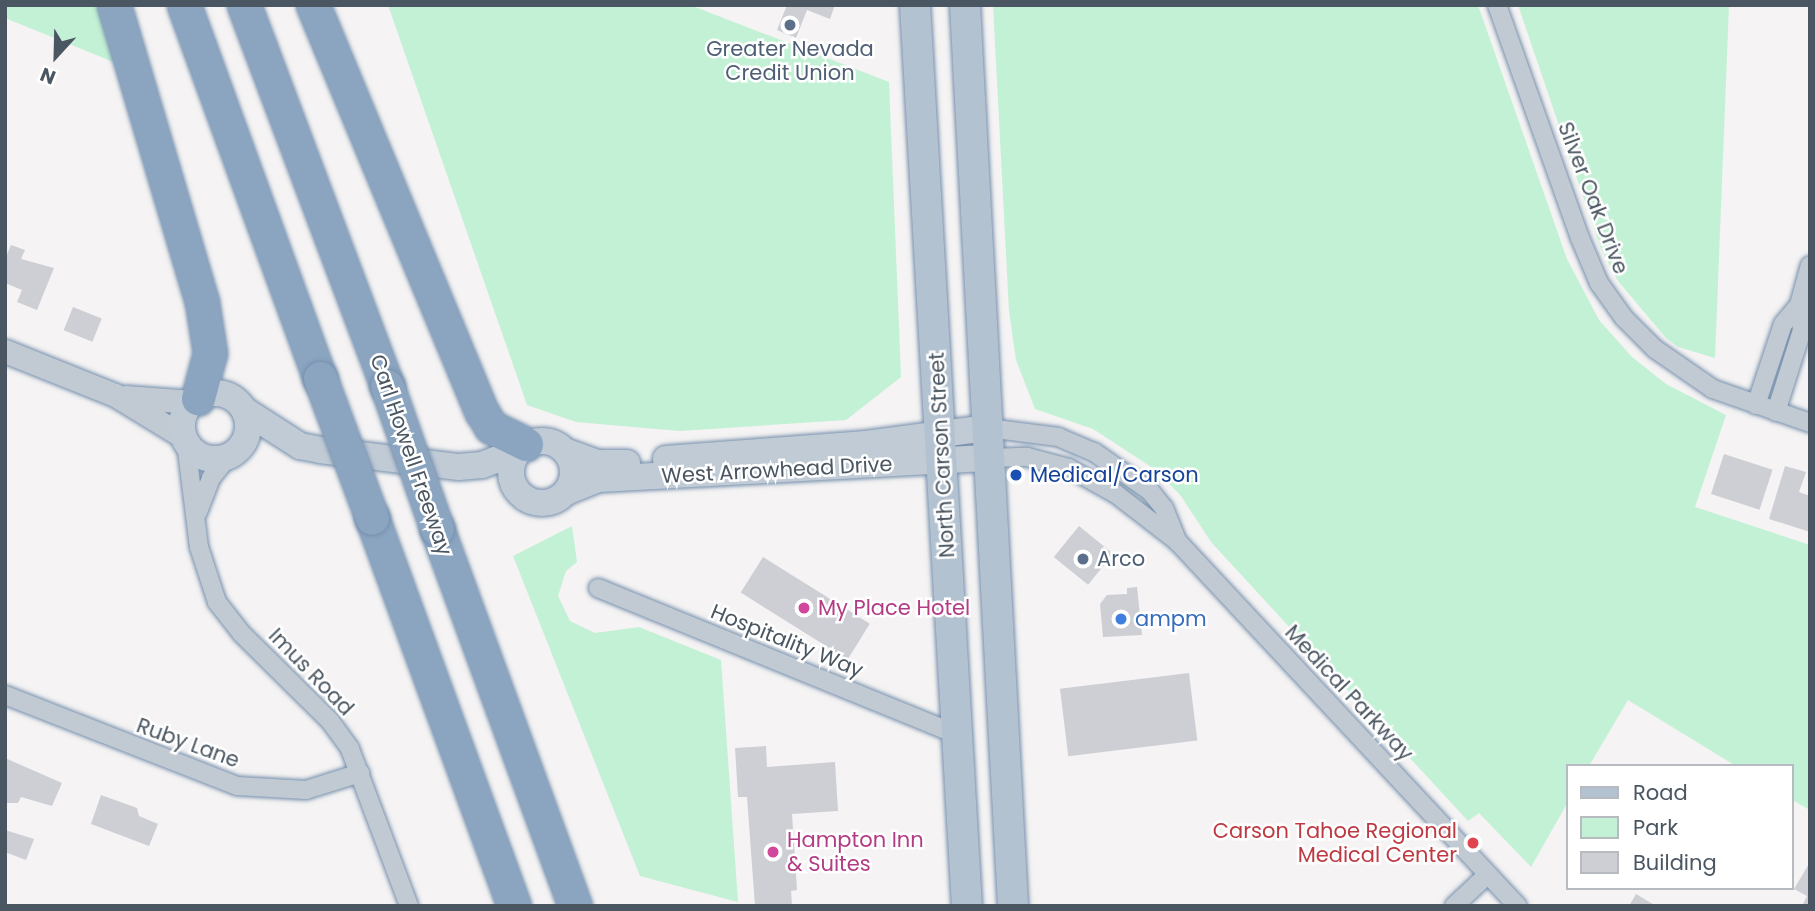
<!DOCTYPE html>
<html>
<head>
<meta charset="utf-8">
<style>
  body { margin:0 }
  #map { position:relative; width:1815px; height:911px; overflow:hidden; background:#f5f3f3; font-family:Poppins,sans-serif }
  div>[style] { position:absolute }
  [style*='--x'] { left:calc(var(--x)*1px); top:calc(var(--y)*1px); width:calc(var(--w)*1px); rotate:calc(var(--a)*1deg) }
  .green>* { inset:0; background:#c3f1d5 }
  .building>* { inset:0; background:#cdcfd5; transform-origin:0 0 }
  .roads { filter:drop-shadow(0 0 2px #7690ad) drop-shadow(0 0 2px #7690ad) }
  .minor>* { height:18px; margin:-9px; padding:0 9px; transform-origin:9px; border-radius:9px; background:#c1cad2 }
  .tertiary>* { height:23px; margin:-11.5px; padding:0 11.5px; transform-origin:11.5px; border-radius:11.5px; background:#c1cad2 }
  .secondary>* { height:26px; margin:-13px; padding:0 13px; transform-origin:13px; border-radius:13px; background:#c1cbd6 }
  .secondary>.ring { margin:-13px; padding:0; box-sizing:content-box; background:none; border:26px solid #c1cbd6; border-radius:50% }
  .primary>* { height:30px; margin:-15px; padding:0 15px; transform-origin:15px; border-radius:15px; background:#b3c2d1 }
  .motorway>* { height:33px; margin:-16.5px; padding:0 16.5px; transform-origin:16.5px; border-radius:16.5px; background:#8ba5c1 }
  .bridges { filter:drop-shadow(0 0 2px #7690ad) drop-shadow(0 0 2px #7690ad) }
  .motorway-bridge>* { height:33px; margin:-16.5px; padding:0 16.5px; transform-origin:16.5px; border-radius:16.5px; background:#8ba5c1 }
  .dots>* { width:19px; height:19px; translate:-50% -50%; box-sizing:border-box; border:4px solid #fff; border-radius:50% }
  span { translate:-50% -50%; white-space:nowrap; text-align:center; line-height:1.15; -webkit-text-stroke:5px #fff; paint-order:stroke }
  .service-label { font-size:21px; color:#4e5e75 }
  .left { translate:0 -50%; text-align:left }
  .street-label { font-size:21px; color:#4a5661 }
  .transit-label { font-size:21px; color:#164399 }
  .hotel-label { font-size:21px; color:#b23c85 }
  .shop-label { font-size:21px; color:#366cbe }
  .health-label { font-size:21px; color:#be3a42 }
  .right { translate:-100% -50%; text-align:right }
  .frame { position:absolute; inset:0; border:7px solid #4a5661; pointer-events:none }
  .legend { position:absolute; left:1566px; top:764px; width:228px; height:126px; box-sizing:border-box; background:#fff; border:2px solid #b7bbc0; margin:0; padding:9px 12px; list-style:none; font-size:21px; color:#4a5661 }
  .legend li { display:flex; align-items:center; gap:14px; height:35px }
  .legend b { width:35px; border:2px solid #b7bbc0 }
  .north { position:absolute; left:21px; top:21px; width:70px; height:70px; -webkit-text-stroke:5px #fff; paint-order:stroke; rotate:202deg; font-size:19px; font-weight:700; line-height:28px; text-align:center; color:#4a5661 }
  .north::after { content:''; display:block; margin:auto; width:24px; height:32px; background:#4a5661; clip-path:polygon(50% 0,100% 100%,50% 72%,0 100%) }
</style>
</head>
<body>
<div id="map">
  <div class="green">
    <div style="clip-path:polygon(5px 5px,102px 5px,121px 65px,5px 18px)"></div>
    <div style="clip-path:polygon(388px 5px,690px 5px,889px 82px,901px 377px,846px 420px,680px 431px,576px 422px,527px 405px)"></div>
    <div style="clip-path:polygon(993px 5px,1478px 5px,1567px 259px,1599px 320px,1632px 357px,1666px 384px,1726px 415px,1695px 507px,1810px 545px,1810px 810px,1792px 800px,1792px 766px,1736px 766px,1628px 700px,1589px 766px,1568px 766px,1568px 802px,1531px 867px,1479px 813px,1468px 821px,1211px 542px,1181px 496px,1156px 470px,1093px 429px,1035px 409px,1016px 360px,1009px 311px)"></div>
    <div style="clip-path:polygon(1518px 5px,1729px 5px,1715px 358px,1678px 347px,1666px 338px,1618px 281px,1601px 249px)"></div>
    <div style="clip-path:polygon(572px 526px,577px 562px,566px 571px,558px 596px,570px 621px,595px 633px,639px 627px,721px 660px,738px 902px,640px 876px,513px 556px)"></div>
  </div>
  <div class="building">
    <div style="clip-path:polygon(787px 5px,835px 5px,830px 19px,807px 10px,796px 38px,777px 30px)"></div>
    <div style="clip-path:polygon(11px 245px,25px 250px,21px 259px,54px 268px,37px 310px,17px 302px,22px 290px,5px 283px,5px 259px)"></div>
    <div style="left:73px;top:307px;width:31px;height:25px;rotate:22deg"></div>
    <div style="left:1724px;top:454px;width:51px;height:42px;rotate:18deg"></div>
    <div style="clip-path:polygon(1785px 466px,1806px 472px,1799px 492px,1810px 496px,1810px 532px,1769px 519px)"></div>
    <div style="left:1079px;top:526px;width:44px;height:40px;rotate:39deg"></div>
    <div style="left:763px;top:557px;width:126px;height:42px;rotate:32deg"></div>
    <div style="clip-path:polygon(1137px 587px,1142px 635px,1103px 637px,1100px 604px,1107px 595px,1127px 594px,1127px 588px)"></div>
    <div style="left:1189px;top:673px;width:68px;height:130px;rotate:83deg"></div>
    <div style="clip-path:polygon(766px 746px,767px 767px,835px 762px,838px 811px,792px 814px,797px 890px,791px 891px,792px 906px,755px 906px,747px 797px,738px 797px,735px 748px)"></div>
    <div style="clip-path:polygon(5px 758px,62px 783px,52px 806px,21px 797px,18px 803px,5px 803px)"></div>
    <div style="clip-path:polygon(101px 795px,137px 808px,139px 816px,158px 824px,149px 846px,91px 824px)"></div>
    <div style="clip-path:polygon(5px 830px,34px 839px,26px 860px,5px 852px)"></div>
    <div style="clip-path:polygon(1810px 862px,1810px 906px,1802px 906px,1807px 896px,1794px 889px)"></div>
    <div style="clip-path:polygon(1636px 894px,1656px 906px,1629px 906px)"></div>
  </div>
  <div class="roads">
    <div class="minor">
      <div style="--x:1497;--y:5;--w:247;--a:70.4"></div>
      <div style="--x:1580;--y:238;--w:49;--a:67.1"></div>
      <div style="--x:1599;--y:283;--w:43;--a:54.5"></div>
      <div style="--x:1624;--y:318;--w:44;--a:45"></div>
      <div style="--x:1655;--y:349;--w:70;--a:34.6"></div>
      <div style="--x:1713;--y:389;--w:103;--a:19.3"></div>
      <div style="--x:1756;--y:405;--w:85;--a:-71.6"></div>
      <div style="--x:1783;--y:324;--w:25;--a:-50"></div>
      <div style="--x:1776;--y:412;--w:86;--a:-72.4"></div>
      <div style="--x:1802;--y:330;--w:25;--a:-97"></div>
      <div style="--x:1799;--y:305;--w:41;--a:-74.6"></div>
      <div style="--x:988;--y:428;--w:71;--a:7.3"></div>
      <div style="--x:1058;--y:437;--w:39;--a:23"></div>
      <div style="--x:1094;--y:452;--w:68;--a:34.9"></div>
      <div style="--x:1150;--y:491;--w:22;--a:51"></div>
      <div style="--x:1164;--y:508;--w:37;--a:68"></div>
      <div style="--x:186;--y:443;--w:105;--a:82.9"></div>
      <div style="--x:199;--y:547;--w:58;--a:71.9"></div>
      <div style="--x:217;--y:602;--w:39;--a:52"></div>
      <div style="--x:241;--y:633;--w:125;--a:44.7"></div>
      <div style="--x:330;--y:721;--w:34;--a:54"></div>
      <div style="--x:350;--y:749;--w:168;--a:69.4"></div>
      <div style="--x:990;--y:458;--w:37;--a:-2"></div>
      <div style="--x:1027;--y:457;--w:43;--a:14.7"></div>
      <div style="--x:1069;--y:468;--w:54;--a:29"></div>
      <div style="--x:1116;--y:494;--w:78;--a:37.7"></div>
      <div style="--x:1178;--y:542;--w:498;--a:47"></div>
      <div style="--x:198;--y:512;--w:36;--a:-69"></div>
      <div style="--x:211;--y:478;--w:26;--a:-51"></div>
      <div style="--x:598;--y:588;--w:389;--a:22.2"></div>
      <div style="--x:5;--y:695;--w:249;--a:21.4"></div>
      <div style="--x:237;--y:786;--w:69;--a:3.3"></div>
      <div style="--x:306;--y:790;--w:57;--a:-17.5"></div>
      <div style="--x:1454;--y:906;--w:45;--a:-43.2"></div>
    </div>
    <div class="tertiary">
      <div style="--x:5;--y:351;--w:118;--a:21.8"></div>
      <div style="--x:115;--y:395;--w:81;--a:31.3"></div>
      <div style="--x:125;--y:397;--w:67;--a:4.3"></div>
    </div>
    <div class="secondary">
      <div class="ring" style="left:182px;top:393px;width:40px;height:40px"></div>
      <div style="--x:244;--y:410;--w:67;--a:32.7"></div>
      <div style="--x:300;--y:446;--w:20;--a:11"></div>
      <div style="--x:320;--y:450;--w:140;--a:7"></div>
      <div style="--x:459;--y:467;--w:23;--a:-5"></div>
      <div style="--x:482;--y:465;--w:39;--a:-21"></div>
      <div class="ring" style="left:511px;top:441px;width:36px;height:36px"></div>
      <div style="--x:567;--y:452;--w:33;--a:20"></div>
      <div style="--x:598;--y:463;--w:29;--a:0"></div>
      <div style="--x:666;--y:459;--w:201;--a:-4.3"></div>
      <div style="--x:866;--y:444;--w:123;--a:-7.5"></div>
      <div style="--x:566;--y:492;--w:35;--a:-22"></div>
      <div style="--x:599;--y:479;--w:392;--a:-3.1"></div>
    </div>
    <div class="primary">
      <div style="--x:915;--y:5;--w:902;--a:86.7"></div>
      <div style="--x:965;--y:5;--w:902;--a:86.95"></div>
    </div>
    <div class="motorway">
      <div style="--x:114;--y:5;--w:310;--a:73.5"></div>
      <div style="--x:202;--y:302;--w:52;--a:81.1"></div>
      <div style="--x:210;--y:353;--w:47;--a:104.9"></div>
      <div style="--x:184;--y:5;--w:397;--a:70"></div>
      <div style="--x:244;--y:5;--w:407;--a:69.4"></div>
      <div style="--x:313;--y:5;--w:441;--a:67.5"></div>
      <div style="--x:482;--y:412;--w:17;--a:59"></div>
      <div style="--x:491;--y:427;--w:39;--a:26"></div>
      <div style="--x:372;--y:518;--w:413;--a:69.9"></div>
      <div style="--x:437;--y:529;--w:401;--a:69.9"></div>
    </div>
  </div>
  <div class="bridges">
    <div class="motorway-bridge">
      <div style="--x:320;--y:378;--w:149;--a:69.6"></div>
      <div style="--x:387;--y:386;--w:151;--a:70.7"></div>
    </div>
  </div>
  <div class="dots">
    <div style="left:790px;top:25px;background:#5c6f8a"></div>
    <div style="left:1016px;top:475px;background:#1a4fb4"></div>
    <div style="left:1083px;top:559px;background:#5c6f8a"></div>
    <div style="left:804px;top:608px;background:#d1479c"></div>
    <div style="left:1121px;top:619px;background:#3f7fe0"></div>
    <div style="left:1473px;top:843px;background:#e0444e"></div>
    <div style="left:773px;top:852px;background:#d1479c"></div>
  </div>
  <div class="service-label">
    <span style="left:790px;top:61px">Greater Nevada<br>Credit Union</span>
    <span class="left" style="left:1097px;top:559px">Arco</span>
  </div>
  <div class="street-label">
    <span style="left:1593px;top:198px;rotate:69deg">Silver Oak Drive</span>
    <span style="left:411px;top:455px;rotate:71deg">Carl Howell Freeway</span>
    <span style="left:942px;top:455px;rotate:-93deg">North Carson Street</span>
    <span style="left:777px;top:470px;rotate:-3deg">West Arrowhead Drive</span>
    <span style="left:787px;top:641px;rotate:22deg">Hospitality Way</span>
    <span style="left:311px;top:672px;rotate:46deg">Imus Road</span>
    <span style="left:1349px;top:693px;rotate:47deg">Medical Parkway</span>
    <span style="left:188px;top:743px;rotate:20deg">Ruby Lane</span>
  </div>
  <div class="transit-label">
    <span class="left" style="left:1030px;top:475px">Medical/Carson</span>
  </div>
  <div class="hotel-label">
    <span class="left" style="left:818px;top:608px">My Place Hotel</span>
    <span class="left" style="left:787px;top:852px">Hampton Inn<br>&amp; Suites</span>
  </div>
  <div class="shop-label">
    <span class="left" style="left:1135px;top:619px">ampm</span>
  </div>
  <div class="health-label">
    <span class="right" style="left:1457px;top:843px">Carson Tahoe Regional<br>Medical Center</span>
  </div>
  <div class="frame"></div>
  <ul class="legend">
  <li><b style="height:9px;background:#b3c2d1"></b>Road</li>
  <li><b style="height:19px;background:#c3f1d5"></b>Park</li>
  <li><b style="height:19px;background:#cdcfd5"></b>Building</li>
  </ul>
  <div class="north">N</div>
</div>
</body>
</html>
